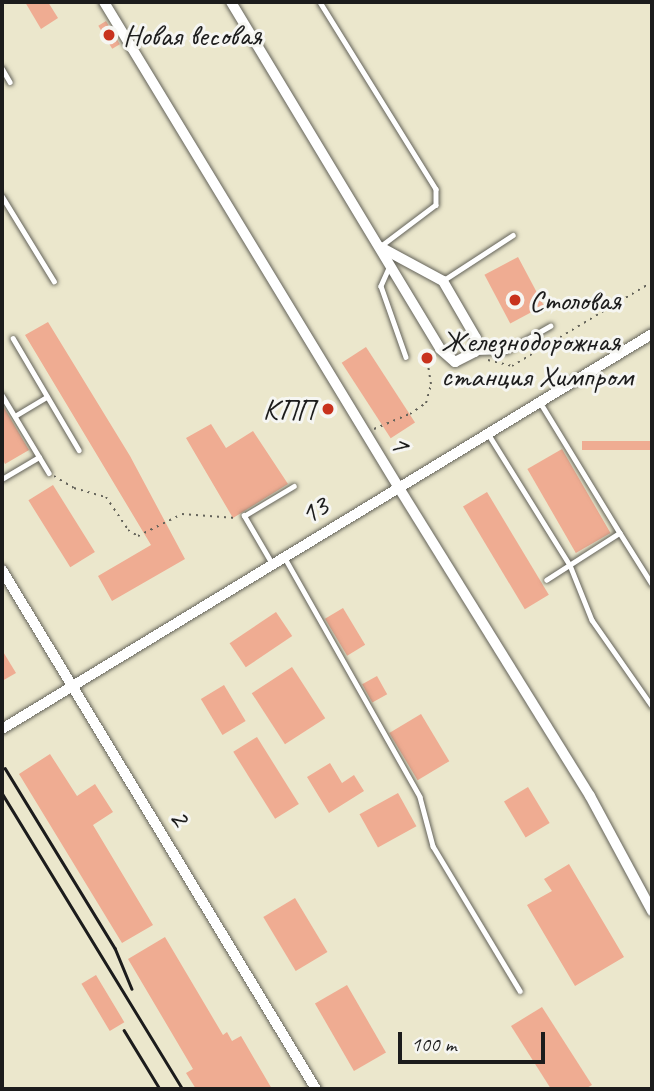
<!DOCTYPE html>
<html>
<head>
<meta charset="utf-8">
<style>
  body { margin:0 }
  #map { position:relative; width:654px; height:1091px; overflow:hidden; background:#ebe7cc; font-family:Caveat,sans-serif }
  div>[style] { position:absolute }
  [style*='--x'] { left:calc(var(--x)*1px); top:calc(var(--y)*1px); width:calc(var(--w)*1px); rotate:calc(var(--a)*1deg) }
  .building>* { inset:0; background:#efac92; transform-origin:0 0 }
  .path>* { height:2px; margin-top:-1px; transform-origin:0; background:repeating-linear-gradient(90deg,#64635a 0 2px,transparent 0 7px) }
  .roads { filter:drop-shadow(0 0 2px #64635a) drop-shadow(0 0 2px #64635a) }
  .service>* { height:4.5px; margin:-2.25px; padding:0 2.25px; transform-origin:2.25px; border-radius:2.25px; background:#fff }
  .minor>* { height:10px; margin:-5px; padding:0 5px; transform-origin:5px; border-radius:5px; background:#fff }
  .rail>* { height:2.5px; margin:-1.25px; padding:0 1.25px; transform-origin:1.25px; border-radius:1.25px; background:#1c1c1c }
  .dots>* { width:19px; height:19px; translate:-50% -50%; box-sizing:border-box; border:4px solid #f6f6f2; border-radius:50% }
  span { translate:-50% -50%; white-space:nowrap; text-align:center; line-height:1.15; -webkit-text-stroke:6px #f6f6f2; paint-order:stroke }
  .poi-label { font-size:30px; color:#1c1c1c }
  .left { translate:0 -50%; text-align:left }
  .right { translate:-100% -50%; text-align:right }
  .street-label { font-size:30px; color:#1c1c1c }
  .frame { position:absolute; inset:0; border:4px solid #1c1c1c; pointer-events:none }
  .scale { position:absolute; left:398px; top:1032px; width:147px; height:32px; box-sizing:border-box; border:4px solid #1c1c1c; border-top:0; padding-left:9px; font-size:21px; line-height:24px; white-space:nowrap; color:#1c1c1c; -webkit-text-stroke:5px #f6f6f2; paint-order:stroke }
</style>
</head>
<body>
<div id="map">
  <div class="building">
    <div style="clip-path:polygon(25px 2px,48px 2px,58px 18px,41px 29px)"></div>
    <div style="left:106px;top:21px;width:27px;height:9px;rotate:59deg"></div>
    <div style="left:518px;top:257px;width:55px;height:38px;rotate:62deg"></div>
    <div style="clip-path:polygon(48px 322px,130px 456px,185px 559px,112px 601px,98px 576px,151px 545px,25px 335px)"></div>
    <div style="left:366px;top:347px;width:90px;height:29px;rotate:57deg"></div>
    <div style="clip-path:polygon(2px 404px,29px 450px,5px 464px,2px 458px)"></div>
    <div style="clip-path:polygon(211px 424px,226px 448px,253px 431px,288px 484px,233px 518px,186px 438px)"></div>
    <div style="left:652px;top:441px;width:9px;height:70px;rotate:90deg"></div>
    <div style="left:562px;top:449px;width:97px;height:40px;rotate:60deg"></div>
    <div style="left:53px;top:485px;width:79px;height:29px;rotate:58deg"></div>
    <div style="left:487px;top:492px;width:120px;height:28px;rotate:59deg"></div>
    <div style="left:343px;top:608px;width:43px;height:21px;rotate:59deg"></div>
    <div style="left:276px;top:612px;width:29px;height:56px;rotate:56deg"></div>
    <div style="clip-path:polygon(2px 650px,16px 673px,2px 681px)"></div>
    <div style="left:292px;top:667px;width:61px;height:48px;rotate:57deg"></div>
    <div style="left:377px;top:676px;width:21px;height:17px;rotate:61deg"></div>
    <div style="left:224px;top:685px;width:42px;height:27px;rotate:59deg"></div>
    <div style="left:421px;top:714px;width:55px;height:37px;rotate:59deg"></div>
    <div style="left:257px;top:737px;width:79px;height:28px;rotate:58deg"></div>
    <div style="clip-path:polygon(50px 754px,77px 796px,95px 784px,113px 812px,93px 825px,153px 925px,122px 943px,19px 774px)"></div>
    <div style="clip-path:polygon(330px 763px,342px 783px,354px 775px,364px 791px,329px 813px,307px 777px)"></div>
    <div style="left:528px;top:787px;width:42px;height:28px;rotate:59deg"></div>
    <div style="left:398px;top:793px;width:38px;height:44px;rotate:61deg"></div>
    <div style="clip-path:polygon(569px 864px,624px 957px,575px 986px,527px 905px,552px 891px,544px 879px)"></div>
    <div style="left:295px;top:898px;width:63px;height:37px;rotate:59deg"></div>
    <div style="clip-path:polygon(165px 937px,223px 1035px,227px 1032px,232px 1041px,241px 1036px,272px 1089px,196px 1089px,186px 1073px,193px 1069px,128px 959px)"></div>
    <div style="left:96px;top:975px;width:55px;height:17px;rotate:59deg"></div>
    <div style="left:347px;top:985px;width:78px;height:37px;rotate:60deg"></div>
    <div style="clip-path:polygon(542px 1007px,592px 1085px,585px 1089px,551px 1089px,511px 1026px)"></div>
  </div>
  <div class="path">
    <div style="--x:488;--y:360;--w:25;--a:14"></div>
    <div style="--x:512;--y:366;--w:163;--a:-31"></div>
    <div style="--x:374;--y:429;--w:39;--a:-23"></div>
    <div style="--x:410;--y:414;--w:19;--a:-35"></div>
    <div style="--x:426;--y:403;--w:20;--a:-75"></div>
    <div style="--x:431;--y:384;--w:26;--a:-99"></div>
    <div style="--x:54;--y:476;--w:23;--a:31"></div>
    <div style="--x:74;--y:488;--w:33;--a:16"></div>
    <div style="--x:106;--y:497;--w:40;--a:56"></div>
    <div style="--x:128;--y:530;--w:12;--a:31"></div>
    <div style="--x:138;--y:536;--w:49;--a:-26.6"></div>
    <div style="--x:182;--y:514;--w:54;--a:4.2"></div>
  </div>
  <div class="roads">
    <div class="service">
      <div style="--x:320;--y:2;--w:220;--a:58.2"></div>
      <div style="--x:436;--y:189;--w:16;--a:90"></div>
      <div style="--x:436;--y:205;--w:70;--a:143.1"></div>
      <div style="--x:2;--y:68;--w:16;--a:60"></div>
      <div style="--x:2;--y:196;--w:100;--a:58.5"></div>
      <div style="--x:389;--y:268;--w:20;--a:114"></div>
      <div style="--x:381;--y:286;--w:75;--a:70.6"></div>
      <div style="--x:444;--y:280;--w:82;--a:-33.1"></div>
      <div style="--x:13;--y:338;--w:130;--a:59.5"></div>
      <div style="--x:476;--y:352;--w:30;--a:-2"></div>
      <div style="--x:506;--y:351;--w:51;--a:-29.6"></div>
      <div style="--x:2;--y:395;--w:91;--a:58.9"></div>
      <div style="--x:540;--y:402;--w:153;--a:58.6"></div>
      <div style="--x:620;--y:533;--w:87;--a:147.2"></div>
      <div style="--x:15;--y:416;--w:37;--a:-31"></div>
      <div style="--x:489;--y:435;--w:153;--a:58.1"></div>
      <div style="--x:570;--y:565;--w:59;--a:68.2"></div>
      <div style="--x:592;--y:620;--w:105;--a:55.1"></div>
      <div style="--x:2;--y:479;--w:43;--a:-30.7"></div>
      <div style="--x:620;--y:533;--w:60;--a:57.9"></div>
      <div style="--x:285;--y:558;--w:274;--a:60.5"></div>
      <div style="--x:420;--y:797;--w:51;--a:75.1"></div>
      <div style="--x:433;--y:846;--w:169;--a:59"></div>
      <div style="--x:272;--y:564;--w:56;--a:-120.3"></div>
      <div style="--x:244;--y:516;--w:58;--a:-31"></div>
    </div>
    <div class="minor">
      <div style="--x:104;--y:2;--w:569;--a:58.74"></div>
      <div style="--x:399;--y:488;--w:362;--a:58.2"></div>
      <div style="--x:590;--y:796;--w:131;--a:61.7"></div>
      <div style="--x:231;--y:2;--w:405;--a:58.9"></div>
      <div style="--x:440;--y:349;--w:20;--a:41"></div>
      <div style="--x:455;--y:362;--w:22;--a:-27"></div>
      <div style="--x:475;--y:352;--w:14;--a:-86"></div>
      <div style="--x:476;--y:338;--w:66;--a:-120.1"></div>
      <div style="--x:443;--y:281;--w:72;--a:-151.6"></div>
      <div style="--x:2;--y:570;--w:607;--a:58.83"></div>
      <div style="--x:2;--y:729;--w:761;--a:-31.29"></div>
    </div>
  </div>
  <div class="rail">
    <div style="--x:5;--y:768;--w:211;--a:58.6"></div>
    <div style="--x:115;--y:948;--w:44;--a:67.5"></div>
    <div style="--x:2;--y:793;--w:347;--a:58.6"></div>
    <div style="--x:124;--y:1030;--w:69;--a:58.6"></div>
  </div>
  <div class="dots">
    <div style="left:109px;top:35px;background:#c8321e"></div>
    <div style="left:515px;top:300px;background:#c8321e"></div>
    <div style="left:427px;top:358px;background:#c8321e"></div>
    <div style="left:328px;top:409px;background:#c8321e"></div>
  </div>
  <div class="poi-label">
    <span class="left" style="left:123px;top:35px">Новая весовая</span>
    <span class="left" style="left:529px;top:300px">Столовая</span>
    <span class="left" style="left:441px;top:358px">Железнодорожная<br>станция Химпром</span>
    <span class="right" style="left:314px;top:409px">КПП</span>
  </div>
  <div class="street-label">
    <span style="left:400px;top:443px;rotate:59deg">1</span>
    <span style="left:314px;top:510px;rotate:-31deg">13</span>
    <span style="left:180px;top:817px;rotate:59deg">2</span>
  </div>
  <div class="frame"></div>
  <div class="scale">100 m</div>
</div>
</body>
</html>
